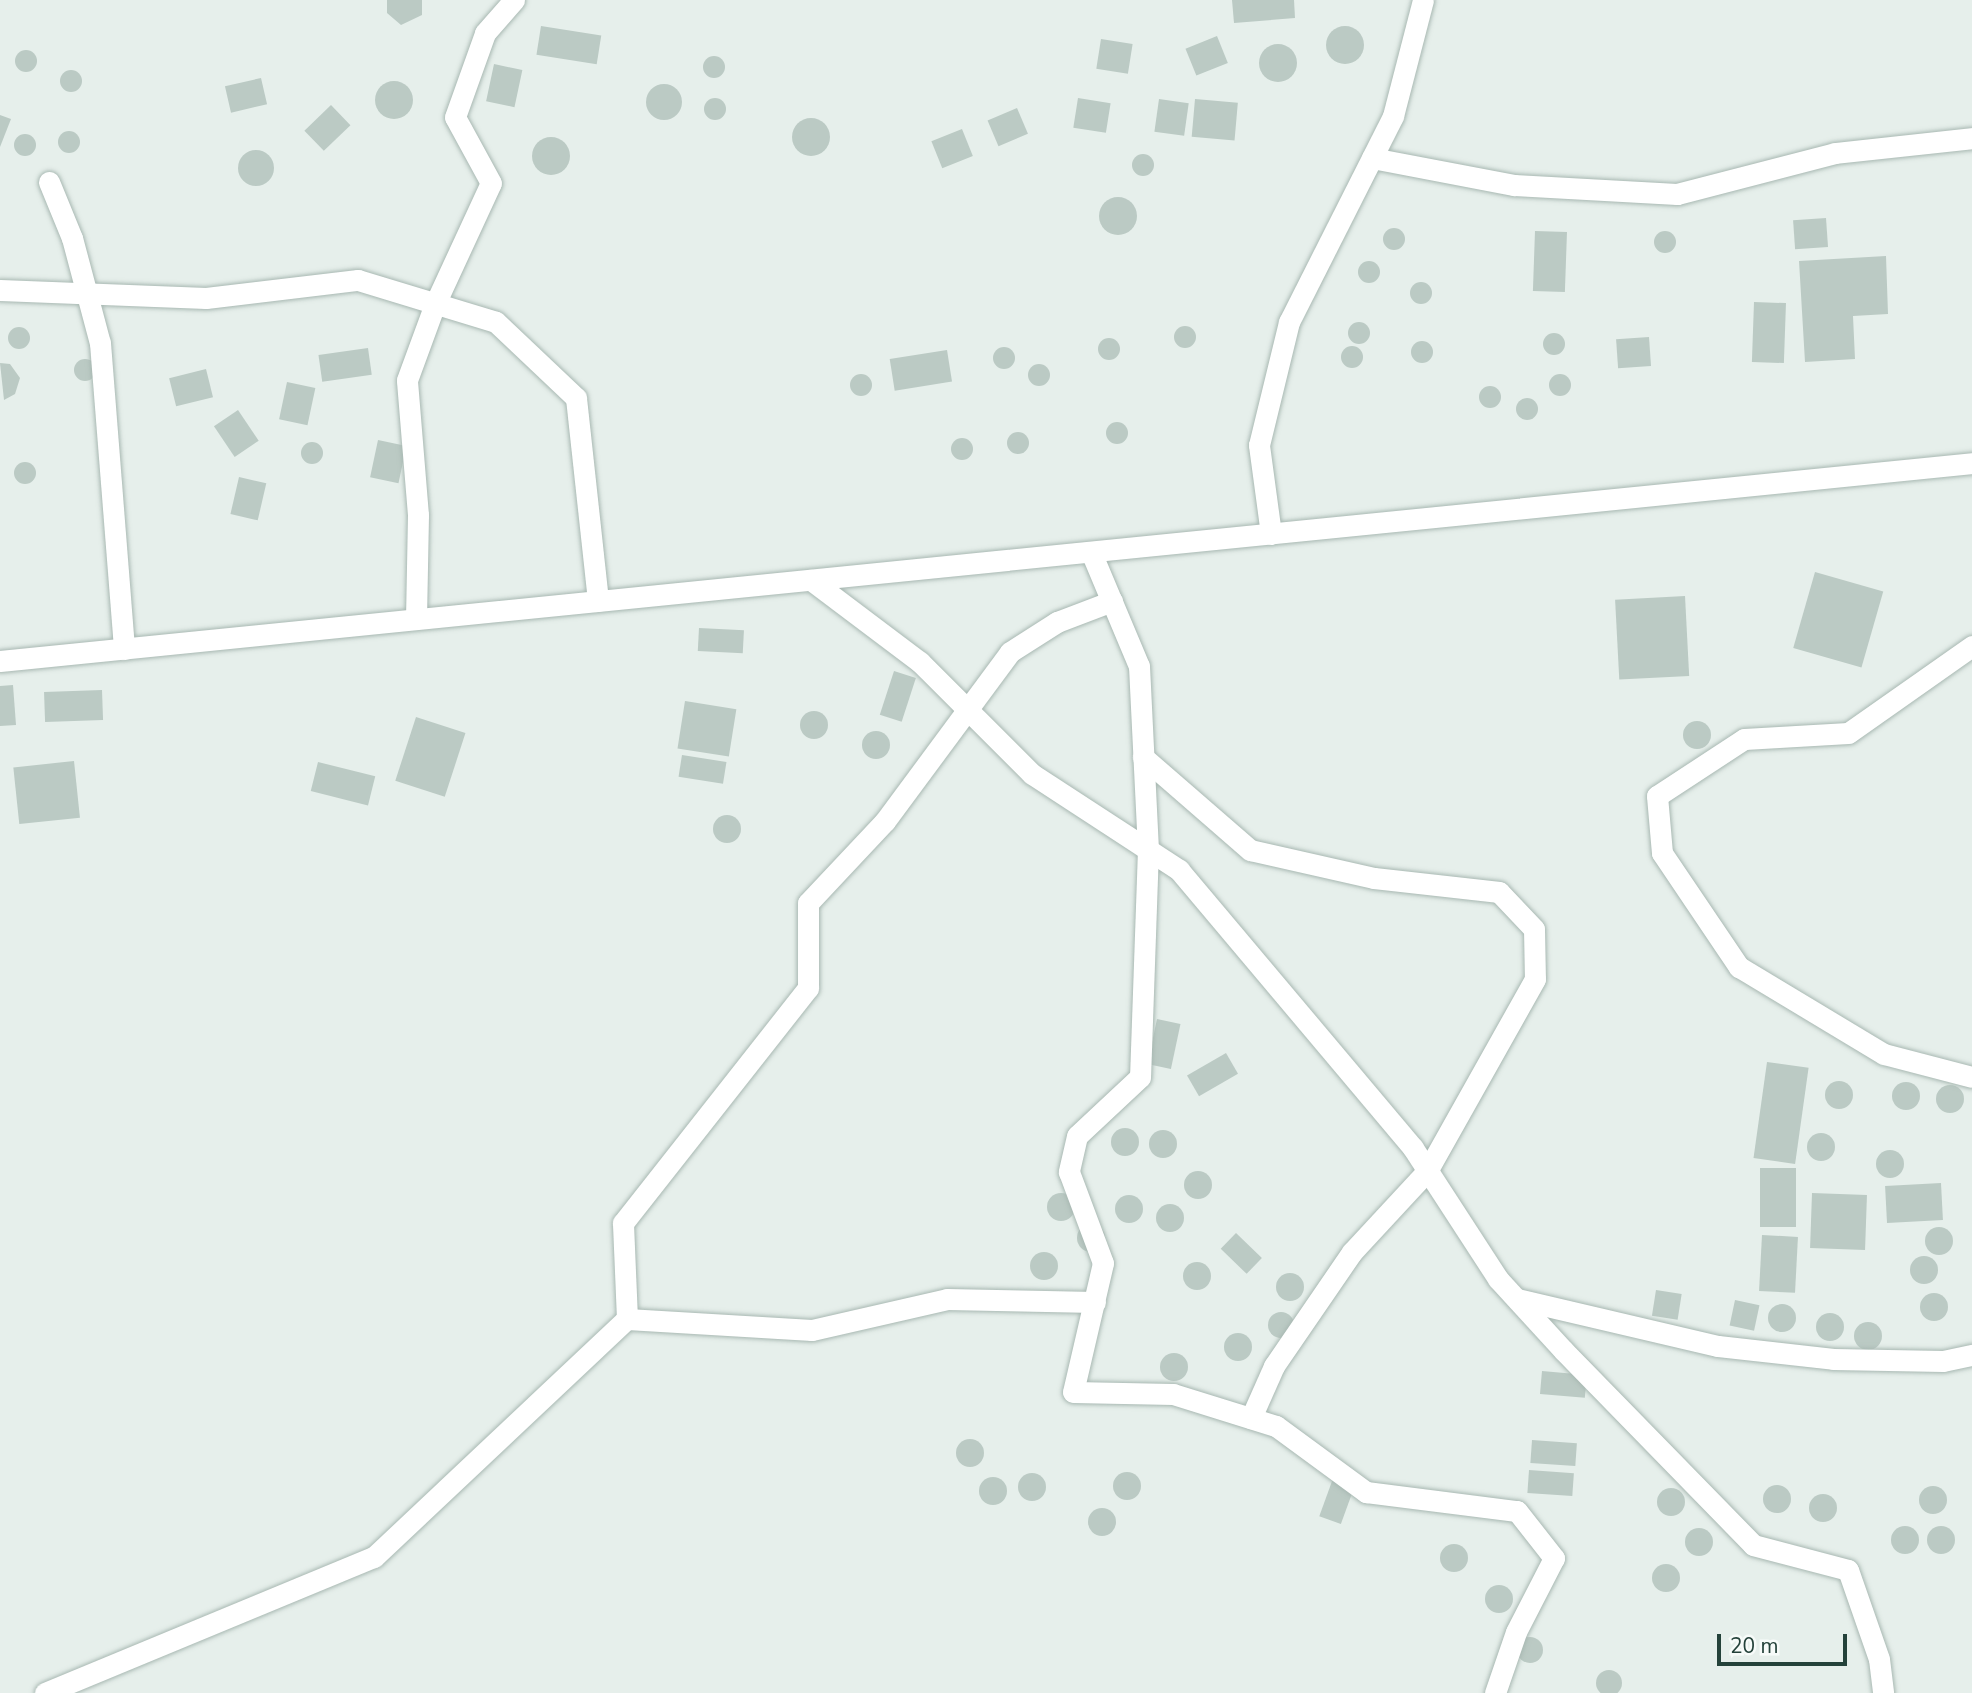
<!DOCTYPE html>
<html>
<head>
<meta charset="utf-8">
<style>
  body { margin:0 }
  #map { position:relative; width:1972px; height:1693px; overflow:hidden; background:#e6efeb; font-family:"Nunito Sans",sans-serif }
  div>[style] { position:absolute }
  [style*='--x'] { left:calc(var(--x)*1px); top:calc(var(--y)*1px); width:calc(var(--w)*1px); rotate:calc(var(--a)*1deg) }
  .building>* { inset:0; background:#bbcac4; transform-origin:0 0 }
  .round { border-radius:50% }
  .roads { filter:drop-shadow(0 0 2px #a8b8b2) drop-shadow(0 0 2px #a8b8b2) }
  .street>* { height:21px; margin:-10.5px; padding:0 10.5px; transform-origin:10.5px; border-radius:10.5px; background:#fff }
  .secondary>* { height:21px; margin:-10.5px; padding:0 10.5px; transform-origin:10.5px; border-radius:10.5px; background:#fff }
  span { translate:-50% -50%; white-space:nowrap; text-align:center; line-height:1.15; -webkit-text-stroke:6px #f7fbf9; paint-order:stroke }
  .scale { position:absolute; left:1717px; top:1634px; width:130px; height:32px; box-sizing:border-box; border:4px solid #24423a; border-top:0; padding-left:9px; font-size:21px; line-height:24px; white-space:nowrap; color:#24423a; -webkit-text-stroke:5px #f7fbf9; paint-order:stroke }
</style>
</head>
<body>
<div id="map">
  <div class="building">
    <div style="clip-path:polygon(387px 0,422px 0,422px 15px,401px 25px,387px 13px)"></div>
    <div style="clip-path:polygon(1232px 0,1294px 0,1295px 18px,1234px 23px)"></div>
    <div style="left:541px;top:26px;width:61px;height:29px;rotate:9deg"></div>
    <div class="round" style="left:1326px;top:26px;width:38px;height:38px"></div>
    <div style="left:1217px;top:36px;width:29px;height:34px;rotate:68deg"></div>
    <div style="left:1101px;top:39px;width:32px;height:30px;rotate:9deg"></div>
    <div class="round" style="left:1259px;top:44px;width:38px;height:38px"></div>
    <div class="round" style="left:15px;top:50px;width:22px;height:22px"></div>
    <div class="round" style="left:703px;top:56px;width:22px;height:22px"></div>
    <div style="left:494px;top:64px;width:29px;height:38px;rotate:12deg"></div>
    <div class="round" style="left:60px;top:70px;width:22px;height:22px"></div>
    <div style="left:261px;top:78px;width:27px;height:37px;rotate:77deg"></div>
    <div class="round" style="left:375px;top:81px;width:38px;height:38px"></div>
    <div class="round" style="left:646px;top:84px;width:36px;height:36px"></div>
    <div class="round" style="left:704px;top:98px;width:22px;height:22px"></div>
    <div style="left:1078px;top:98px;width:33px;height:30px;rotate:9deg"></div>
    <div style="left:1159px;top:99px;width:30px;height:33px;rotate:8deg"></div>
    <div style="left:1195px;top:99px;width:43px;height:38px;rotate:5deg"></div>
    <div style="left:331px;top:105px;width:28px;height:37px;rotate:46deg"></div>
    <div style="left:1017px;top:108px;width:28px;height:32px;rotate:67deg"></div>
    <div style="clip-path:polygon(0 115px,11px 119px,0 147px)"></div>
    <div class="round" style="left:792px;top:118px;width:38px;height:38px"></div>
    <div style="left:962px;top:129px;width:29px;height:33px;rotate:68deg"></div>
    <div class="round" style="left:58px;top:131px;width:22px;height:22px"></div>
    <div class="round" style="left:14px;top:134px;width:22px;height:22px"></div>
    <div class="round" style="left:532px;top:137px;width:38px;height:38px"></div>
    <div class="round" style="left:238px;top:150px;width:36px;height:36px"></div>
    <div class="round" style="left:1132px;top:154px;width:22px;height:22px"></div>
    <div class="round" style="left:1099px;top:197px;width:38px;height:38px"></div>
    <div style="left:1826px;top:218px;width:29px;height:33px;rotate:86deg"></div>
    <div class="round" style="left:1383px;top:228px;width:22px;height:22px"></div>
    <div class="round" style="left:1654px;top:231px;width:22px;height:22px"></div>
    <div style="left:1535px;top:231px;width:32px;height:60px;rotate:2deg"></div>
    <div style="clip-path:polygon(1886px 256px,1888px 314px,1853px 316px,1855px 359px,1805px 362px,1799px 261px)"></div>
    <div class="round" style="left:1358px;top:261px;width:22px;height:22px"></div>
    <div class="round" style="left:1410px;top:282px;width:22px;height:22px"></div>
    <div style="left:1754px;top:302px;width:32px;height:60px;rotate:2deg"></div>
    <div class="round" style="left:1348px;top:322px;width:22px;height:22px"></div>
    <div class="round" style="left:1174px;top:326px;width:22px;height:22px"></div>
    <div class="round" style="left:8px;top:327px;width:22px;height:22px"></div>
    <div class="round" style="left:1543px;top:333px;width:22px;height:22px"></div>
    <div style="left:1649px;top:337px;width:29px;height:33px;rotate:86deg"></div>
    <div class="round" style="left:1098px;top:338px;width:22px;height:22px"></div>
    <div class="round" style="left:1411px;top:341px;width:22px;height:22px"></div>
    <div class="round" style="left:1341px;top:346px;width:22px;height:22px"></div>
    <div class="round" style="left:993px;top:347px;width:22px;height:22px"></div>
    <div style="left:368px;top:348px;width:27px;height:50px;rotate:82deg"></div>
    <div style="left:947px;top:350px;width:32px;height:58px;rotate:81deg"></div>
    <div class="round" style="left:74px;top:359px;width:22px;height:22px"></div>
    <div style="clip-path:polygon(0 363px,10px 364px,20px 378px,15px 394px,4px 400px)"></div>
    <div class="round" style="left:1028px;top:364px;width:22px;height:22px"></div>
    <div style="left:206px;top:369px;width:29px;height:38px;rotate:76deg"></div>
    <div class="round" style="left:1549px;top:374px;width:22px;height:22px"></div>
    <div class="round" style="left:850px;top:374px;width:22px;height:22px"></div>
    <div style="left:287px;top:382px;width:29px;height:38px;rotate:12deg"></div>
    <div class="round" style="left:1479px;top:386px;width:22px;height:22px"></div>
    <div class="round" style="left:1516px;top:398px;width:22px;height:22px"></div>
    <div style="left:238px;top:410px;width:37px;height:29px;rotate:56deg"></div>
    <div class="round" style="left:1106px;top:422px;width:22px;height:22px"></div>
    <div class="round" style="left:1007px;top:432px;width:22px;height:22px"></div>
    <div class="round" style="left:951px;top:438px;width:22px;height:22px"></div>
    <div style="left:378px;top:440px;width:29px;height:38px;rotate:12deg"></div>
    <div class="round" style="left:301px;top:442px;width:22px;height:22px"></div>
    <div class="round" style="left:14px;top:462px;width:22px;height:22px"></div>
    <div style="left:239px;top:477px;width:28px;height:38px;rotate:13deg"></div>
    <div style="left:1815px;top:572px;width:71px;height:79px;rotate:16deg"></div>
    <div style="left:1685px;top:596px;width:80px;height:70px;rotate:87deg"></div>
    <div style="left:699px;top:628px;width:45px;height:23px;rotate:3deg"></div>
    <div style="left:894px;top:671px;width:23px;height:46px;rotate:18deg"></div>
    <div style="clip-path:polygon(13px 685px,16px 725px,0 726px,0 686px)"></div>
    <div style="left:102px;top:690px;width:30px;height:58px;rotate:88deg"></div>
    <div style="left:685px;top:701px;width:52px;height:48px;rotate:9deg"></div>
    <div class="round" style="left:800px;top:711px;width:28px;height:28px"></div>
    <div style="left:416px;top:717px;width:52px;height:67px;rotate:18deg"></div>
    <div class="round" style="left:1683px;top:721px;width:28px;height:28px"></div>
    <div class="round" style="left:862px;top:731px;width:28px;height:28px"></div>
    <div style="left:682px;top:755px;width:45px;height:22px;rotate:9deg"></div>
    <div style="left:74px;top:761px;width:57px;height:61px;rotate:84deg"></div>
    <div style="left:318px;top:762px;width:59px;height:30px;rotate:14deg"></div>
    <div class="round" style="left:713px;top:815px;width:28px;height:28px"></div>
    <div style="left:1157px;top:1019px;width:24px;height:46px;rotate:12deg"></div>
    <div style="left:1226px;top:1053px;width:24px;height:45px;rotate:60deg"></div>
    <div style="left:1767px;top:1062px;width:42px;height:97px;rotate:8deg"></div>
    <div class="round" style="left:1825px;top:1081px;width:28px;height:28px"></div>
    <div class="round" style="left:1892px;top:1082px;width:28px;height:28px"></div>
    <div class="round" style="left:1936px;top:1085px;width:28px;height:28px"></div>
    <div class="round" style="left:1111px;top:1128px;width:28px;height:28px"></div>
    <div class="round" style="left:1149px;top:1130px;width:28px;height:28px"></div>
    <div class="round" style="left:1807px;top:1133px;width:28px;height:28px"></div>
    <div class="round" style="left:1876px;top:1150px;width:28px;height:28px"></div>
    <div style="left:1760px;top:1168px;width:36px;height:59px"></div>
    <div class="round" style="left:1184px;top:1171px;width:28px;height:28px"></div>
    <div style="left:1941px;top:1183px;width:37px;height:56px;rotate:87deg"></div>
    <div style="left:1812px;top:1193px;width:55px;height:55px;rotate:2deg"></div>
    <div class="round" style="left:1047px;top:1193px;width:28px;height:28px"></div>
    <div class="round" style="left:1115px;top:1195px;width:28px;height:28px"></div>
    <div class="round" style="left:1156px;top:1204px;width:28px;height:28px"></div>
    <div class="round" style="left:1077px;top:1224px;width:28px;height:28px"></div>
    <div class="round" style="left:1925px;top:1227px;width:28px;height:28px"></div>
    <div style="left:1236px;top:1233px;width:36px;height:22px;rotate:44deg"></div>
    <div style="left:1762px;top:1235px;width:36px;height:56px;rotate:3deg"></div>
    <div class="round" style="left:1030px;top:1252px;width:28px;height:28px"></div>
    <div class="round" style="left:1910px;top:1256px;width:28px;height:28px"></div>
    <div class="round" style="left:1183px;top:1262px;width:28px;height:28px"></div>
    <div class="round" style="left:1276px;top:1273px;width:28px;height:28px"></div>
    <div style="left:1656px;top:1290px;width:26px;height:26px;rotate:9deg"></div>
    <div class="round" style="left:1920px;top:1293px;width:28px;height:28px"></div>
    <div style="left:1735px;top:1300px;width:25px;height:26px;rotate:12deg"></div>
    <div class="round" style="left:1768px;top:1304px;width:28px;height:28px"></div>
    <div class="round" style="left:1268px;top:1312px;width:26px;height:26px"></div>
    <div class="round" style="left:1816px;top:1313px;width:28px;height:28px"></div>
    <div class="round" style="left:1854px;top:1322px;width:28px;height:28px"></div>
    <div class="round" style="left:1224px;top:1333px;width:28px;height:28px"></div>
    <div class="round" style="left:1160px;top:1353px;width:28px;height:28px"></div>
    <div style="left:1542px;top:1371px;width:45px;height:23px;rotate:5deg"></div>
    <div class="round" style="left:956px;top:1439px;width:28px;height:28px"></div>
    <div style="left:1532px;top:1440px;width:45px;height:23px;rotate:4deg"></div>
    <div style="left:1529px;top:1470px;width:45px;height:23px;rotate:4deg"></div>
    <div class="round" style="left:1113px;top:1472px;width:28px;height:28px"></div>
    <div class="round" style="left:1018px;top:1473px;width:28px;height:28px"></div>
    <div style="left:1335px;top:1473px;width:23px;height:46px;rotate:20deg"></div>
    <div class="round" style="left:979px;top:1477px;width:28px;height:28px"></div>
    <div class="round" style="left:1763px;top:1485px;width:28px;height:28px"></div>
    <div class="round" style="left:1919px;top:1486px;width:28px;height:28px"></div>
    <div class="round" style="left:1657px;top:1488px;width:28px;height:28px"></div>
    <div class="round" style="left:1809px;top:1494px;width:28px;height:28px"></div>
    <div class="round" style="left:1088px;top:1508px;width:28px;height:28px"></div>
    <div class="round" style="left:1891px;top:1526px;width:28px;height:28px"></div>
    <div class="round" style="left:1927px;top:1526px;width:28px;height:28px"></div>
    <div class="round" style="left:1685px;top:1528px;width:28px;height:28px"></div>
    <div class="round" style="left:1440px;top:1544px;width:28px;height:28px"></div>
    <div class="round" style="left:1652px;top:1564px;width:28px;height:28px"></div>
    <div class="round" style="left:1485px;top:1585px;width:28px;height:28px"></div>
    <div class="round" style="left:1517px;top:1637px;width:26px;height:26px"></div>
    <div class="round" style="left:1596px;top:1670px;width:26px;height:26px"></div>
  </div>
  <div class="roads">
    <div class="street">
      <div style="--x:1372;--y:158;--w:145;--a:10.8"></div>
      <div style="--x:1514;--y:185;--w:163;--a:3.2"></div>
      <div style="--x:1677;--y:194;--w:163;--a:-14.5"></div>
      <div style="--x:1835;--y:153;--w:138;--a:-6.2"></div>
      <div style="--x:49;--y:182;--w:61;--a:67.7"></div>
      <div style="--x:72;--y:238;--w:109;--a:75.1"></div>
      <div style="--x:100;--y:343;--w:307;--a:85.5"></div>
      <div style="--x:0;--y:290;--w:206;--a:2.2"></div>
      <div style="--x:206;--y:298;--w:153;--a:-6.8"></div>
      <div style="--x:358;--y:280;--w:144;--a:16.9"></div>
      <div style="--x:496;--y:322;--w:110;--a:43.5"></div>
      <div style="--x:576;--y:398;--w:204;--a:83.8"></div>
      <div style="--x:1271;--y:534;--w:90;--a:-97.7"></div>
      <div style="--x:1259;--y:445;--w:127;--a:-76.3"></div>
      <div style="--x:1289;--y:322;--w:231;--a:-63.2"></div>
      <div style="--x:1393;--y:116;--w:120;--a:-75.5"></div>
      <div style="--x:1091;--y:552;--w:124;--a:67.2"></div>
      <div style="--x:1139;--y:666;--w:183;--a:87.2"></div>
      <div style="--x:1148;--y:849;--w:228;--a:92"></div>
      <div style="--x:1140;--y:1077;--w:86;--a:136.9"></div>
      <div style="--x:1077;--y:1136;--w:37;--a:103"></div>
      <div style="--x:1069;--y:1172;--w:97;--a:69.5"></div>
      <div style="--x:1103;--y:1263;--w:132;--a:103.1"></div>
      <div style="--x:1073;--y:1392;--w:100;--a:1.1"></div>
      <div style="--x:1173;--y:1394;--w:108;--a:17.3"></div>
      <div style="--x:1276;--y:1426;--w:112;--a:36.3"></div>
      <div style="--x:1366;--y:1492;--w:152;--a:7.2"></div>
      <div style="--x:1517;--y:1511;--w:60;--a:51.8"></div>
      <div style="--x:1554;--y:1558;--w:83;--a:117.2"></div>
      <div style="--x:1516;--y:1632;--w:65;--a:109"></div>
      <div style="--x:811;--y:580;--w:136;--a:37"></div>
      <div style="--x:920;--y:662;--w:158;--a:45"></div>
      <div style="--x:1032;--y:774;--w:176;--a:33.1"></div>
      <div style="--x:1179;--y:870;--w:363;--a:49.9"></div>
      <div style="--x:1413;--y:1148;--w:156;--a:57"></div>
      <div style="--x:1498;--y:1279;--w:96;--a:47.5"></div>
      <div style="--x:1563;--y:1350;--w:272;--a:45.7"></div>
      <div style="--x:1753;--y:1545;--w:98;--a:14.7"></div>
      <div style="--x:1848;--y:1570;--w:94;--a:70.8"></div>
      <div style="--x:1879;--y:1659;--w:34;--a:83"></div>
      <div style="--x:416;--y:619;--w:104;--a:-88.9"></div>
      <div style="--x:418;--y:515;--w:135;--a:-94.7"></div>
      <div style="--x:407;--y:380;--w:81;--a:-69.8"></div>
      <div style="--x:435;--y:304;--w:133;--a:-65.2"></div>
      <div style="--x:491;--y:183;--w:75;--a:-118.6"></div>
      <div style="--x:455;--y:117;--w:89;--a:-70.3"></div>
      <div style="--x:485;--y:33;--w:44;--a:-48.7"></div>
      <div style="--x:1972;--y:646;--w:151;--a:144.9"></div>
      <div style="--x:1848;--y:733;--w:104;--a:176.7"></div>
      <div style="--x:1744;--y:739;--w:104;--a:146.8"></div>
      <div style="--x:1657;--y:796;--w:57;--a:85"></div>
      <div style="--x:1662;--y:853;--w:138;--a:56"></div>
      <div style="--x:1739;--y:967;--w:169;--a:31"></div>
      <div style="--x:1884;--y:1054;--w:91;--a:14.6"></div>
      <div style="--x:1143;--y:757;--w:142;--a:41"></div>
      <div style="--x:1250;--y:850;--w:127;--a:12.7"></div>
      <div style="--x:1374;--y:878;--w:126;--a:6.4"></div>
      <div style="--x:1499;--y:892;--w:51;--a:46.6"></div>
      <div style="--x:1534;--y:929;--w:50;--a:88.9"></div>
      <div style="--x:1535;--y:979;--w:219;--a:119.3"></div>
      <div style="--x:1428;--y:1170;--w:112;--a:132.8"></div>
      <div style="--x:1352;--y:1252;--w:138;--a:124.4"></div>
      <div style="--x:1274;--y:1366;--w:57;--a:113.9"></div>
      <div style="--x:1517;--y:1299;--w:206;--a:13.2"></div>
      <div style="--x:1718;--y:1346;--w:116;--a:6.4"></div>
      <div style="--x:1833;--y:1359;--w:110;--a:1"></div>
      <div style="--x:1943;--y:1361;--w:30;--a:-12"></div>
      <div style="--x:627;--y:1319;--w:185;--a:3.4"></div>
      <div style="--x:812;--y:1330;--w:139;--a:-12.9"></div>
      <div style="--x:947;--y:1299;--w:148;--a:1.2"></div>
      <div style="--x:45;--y:1693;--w:356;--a:-22.5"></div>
      <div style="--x:374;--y:1557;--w:347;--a:-43.3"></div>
      <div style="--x:627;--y:1319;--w:96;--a:-92.4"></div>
      <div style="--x:623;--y:1223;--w:299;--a:-51.8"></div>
      <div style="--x:808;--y:988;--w:85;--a:-90"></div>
      <div style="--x:808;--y:903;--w:112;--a:-46.8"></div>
      <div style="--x:885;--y:821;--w:210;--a:-53.5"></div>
      <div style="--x:1010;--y:652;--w:56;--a:-32.6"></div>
      <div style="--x:1057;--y:622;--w:59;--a:-20.9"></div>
    </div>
    <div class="secondary">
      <div style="--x:0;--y:661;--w:1982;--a:-5.73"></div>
    </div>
  </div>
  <div class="scale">20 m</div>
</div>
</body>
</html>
